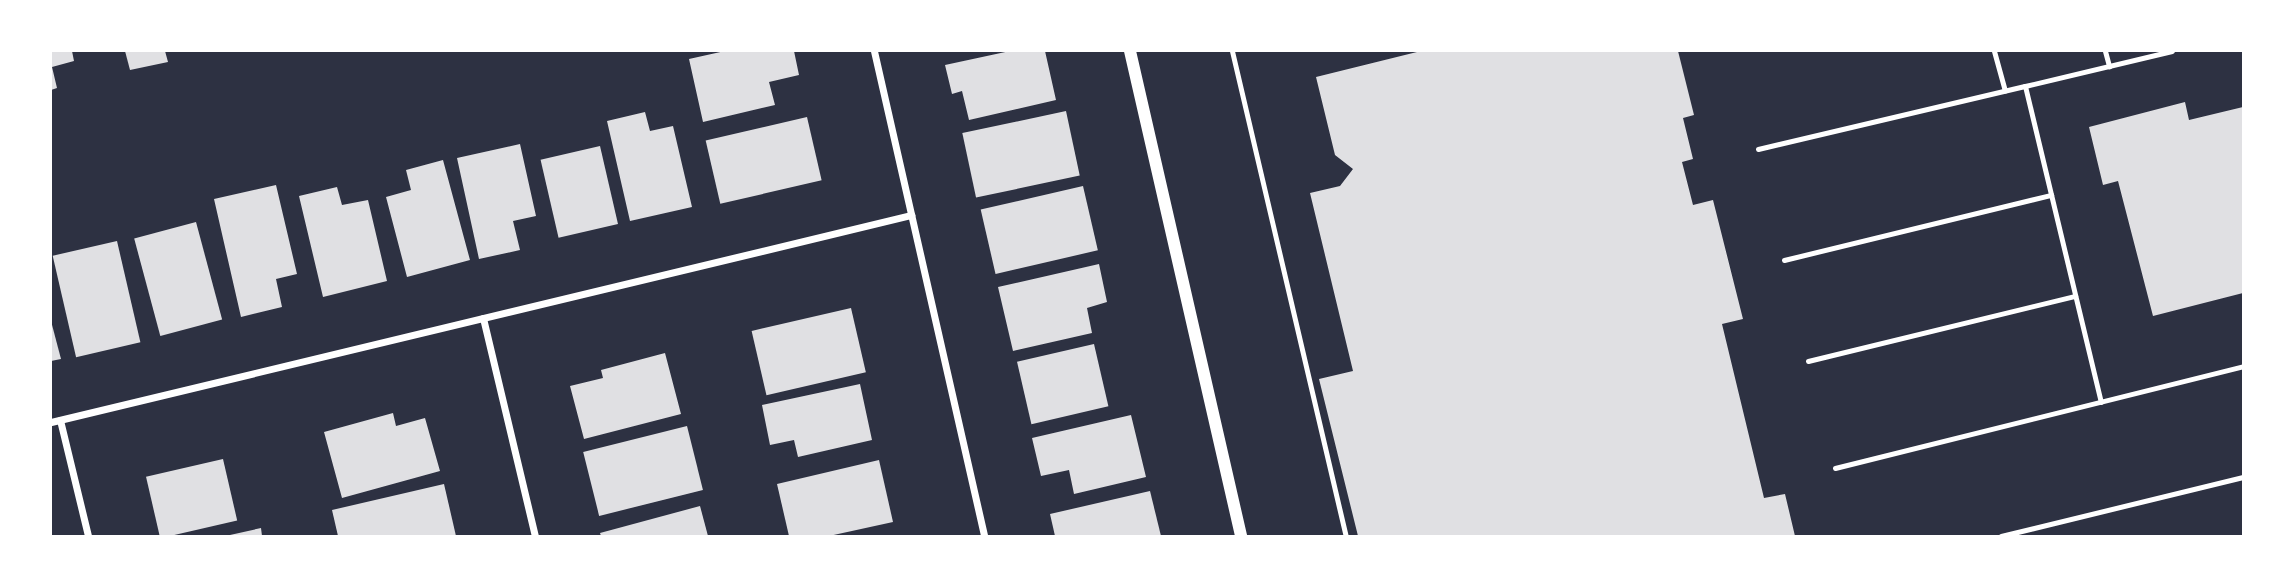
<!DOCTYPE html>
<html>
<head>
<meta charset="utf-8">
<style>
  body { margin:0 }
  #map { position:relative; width:2294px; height:587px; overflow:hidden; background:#2d3142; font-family:Cabin,sans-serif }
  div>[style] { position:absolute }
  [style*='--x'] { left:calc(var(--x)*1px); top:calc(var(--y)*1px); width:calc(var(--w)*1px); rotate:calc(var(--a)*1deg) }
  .building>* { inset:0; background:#e0e0e3; transform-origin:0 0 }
  .service>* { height:5px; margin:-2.5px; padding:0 2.5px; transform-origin:2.5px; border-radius:2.5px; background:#fff }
  .minor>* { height:7px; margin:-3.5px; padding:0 3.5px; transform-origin:3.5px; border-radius:3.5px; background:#fff }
  .tertiary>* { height:12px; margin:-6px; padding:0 6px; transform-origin:6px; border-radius:6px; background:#fff }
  span { translate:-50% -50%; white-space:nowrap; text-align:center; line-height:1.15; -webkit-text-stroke:6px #fff; paint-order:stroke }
  .frame { position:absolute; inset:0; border:52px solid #fff; pointer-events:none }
</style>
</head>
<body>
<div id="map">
  <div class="building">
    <div style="clip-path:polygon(51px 51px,72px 51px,74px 61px,52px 67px,57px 88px,51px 90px)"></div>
    <div style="clip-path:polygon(125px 51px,165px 51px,168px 62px,130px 70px)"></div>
    <div style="clip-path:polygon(725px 51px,794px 51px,799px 75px,769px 82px,775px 105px,703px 122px,689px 59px)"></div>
    <div style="clip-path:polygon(1010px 51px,1045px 51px,1056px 100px,969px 120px,962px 91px,952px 94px,945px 65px)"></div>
    <div style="clip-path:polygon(1421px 51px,1678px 51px,1694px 115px,1683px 118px,1693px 159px,1682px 162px,1693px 205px,1713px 200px,1743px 319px,1722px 324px,1764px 498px,1785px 494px,1795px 536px,1358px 536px,1319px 379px,1353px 371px,1310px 193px,1340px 186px,1353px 169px,1335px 155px,1316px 77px)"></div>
    <div style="clip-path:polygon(2185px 102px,2189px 120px,2243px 107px,2243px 293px,2153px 316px,2118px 181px,2103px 185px,2089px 127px)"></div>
    <div style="left:1066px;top:111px;width:66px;height:106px;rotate:78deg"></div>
    <div style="clip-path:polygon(645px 112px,650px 131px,673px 126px,692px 207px,630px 221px,607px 121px)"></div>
    <div style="left:807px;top:117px;width:65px;height:104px;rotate:77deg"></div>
    <div style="clip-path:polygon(520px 144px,536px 216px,513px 221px,520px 250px,479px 259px,457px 158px)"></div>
    <div style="left:600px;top:146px;width:80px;height:61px;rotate:77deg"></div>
    <div style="clip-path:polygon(443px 160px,470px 260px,407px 277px,386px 197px,411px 190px,406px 170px)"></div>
    <div style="clip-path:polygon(276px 185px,297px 274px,276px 279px,282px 307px,241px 317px,214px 199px)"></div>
    <div style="left:1083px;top:186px;width:66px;height:105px;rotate:77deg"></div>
    <div style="clip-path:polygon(337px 187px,342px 205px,368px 200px,387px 281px,323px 297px,299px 196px)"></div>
    <div style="left:196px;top:222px;width:101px;height:64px;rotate:75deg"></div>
    <div style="left:117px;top:241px;width:104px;height:66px;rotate:77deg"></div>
    <div style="clip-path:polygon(1099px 264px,1107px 302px,1087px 308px,1092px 333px,1013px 351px,998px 287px)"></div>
    <div style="left:851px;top:308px;width:66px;height:102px;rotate:77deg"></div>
    <div style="clip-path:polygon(51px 321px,61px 359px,51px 361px)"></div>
    <div style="left:1094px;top:344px;width:64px;height:79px;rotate:77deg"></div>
    <div style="clip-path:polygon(665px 353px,681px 414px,584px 439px,570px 386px,603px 378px,601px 370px)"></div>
    <div style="clip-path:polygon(860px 384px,872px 440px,798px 457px,794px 440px,770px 445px,762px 405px)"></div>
    <div style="clip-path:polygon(393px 413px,396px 426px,425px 418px,440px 471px,342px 498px,324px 432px)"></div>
    <div style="clip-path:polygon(1131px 415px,1146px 477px,1074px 494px,1069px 470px,1041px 476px,1032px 438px)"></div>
    <div style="left:687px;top:426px;width:66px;height:107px;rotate:76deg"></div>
    <div style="left:223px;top:459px;width:63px;height:79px;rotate:77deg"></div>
    <div style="clip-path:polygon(879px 460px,893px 522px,829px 536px,789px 536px,777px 484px)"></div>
    <div style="clip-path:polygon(444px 484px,456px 536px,338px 536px,332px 510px)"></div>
    <div style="clip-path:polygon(1150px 491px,1161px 536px,1055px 536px,1050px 514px)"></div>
    <div style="clip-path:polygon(700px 506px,708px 536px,601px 536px,600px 533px)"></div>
    <div style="clip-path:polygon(261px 528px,262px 536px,230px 536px,230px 535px)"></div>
  </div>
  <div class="service">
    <div style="--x:1232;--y:51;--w:498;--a:76.8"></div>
    <div style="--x:1994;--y:51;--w:41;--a:74.6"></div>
    <div style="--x:2105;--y:51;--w:16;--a:75"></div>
    <div style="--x:2025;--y:86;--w:151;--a:-13.4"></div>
    <div style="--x:1758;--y:149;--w:274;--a:-13.3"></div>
    <div style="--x:2025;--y:86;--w:325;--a:76.5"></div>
    <div style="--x:1784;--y:260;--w:275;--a:-13.7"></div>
    <div style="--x:1808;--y:361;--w:275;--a:-13.7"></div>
    <div style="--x:1835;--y:468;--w:421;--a:-14"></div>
    <div style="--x:2001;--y:536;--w:249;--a:-13.7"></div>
  </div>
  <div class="minor">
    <div style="--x:874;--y:51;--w:497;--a:77.2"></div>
    <div style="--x:483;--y:318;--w:224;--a:76.6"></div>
    <div style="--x:60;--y:420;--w:119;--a:76.4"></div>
    <div style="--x:51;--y:422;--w:885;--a:-13.53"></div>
  </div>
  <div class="tertiary">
    <div style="--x:1130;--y:51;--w:498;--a:77.1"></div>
  </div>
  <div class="frame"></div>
</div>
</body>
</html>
